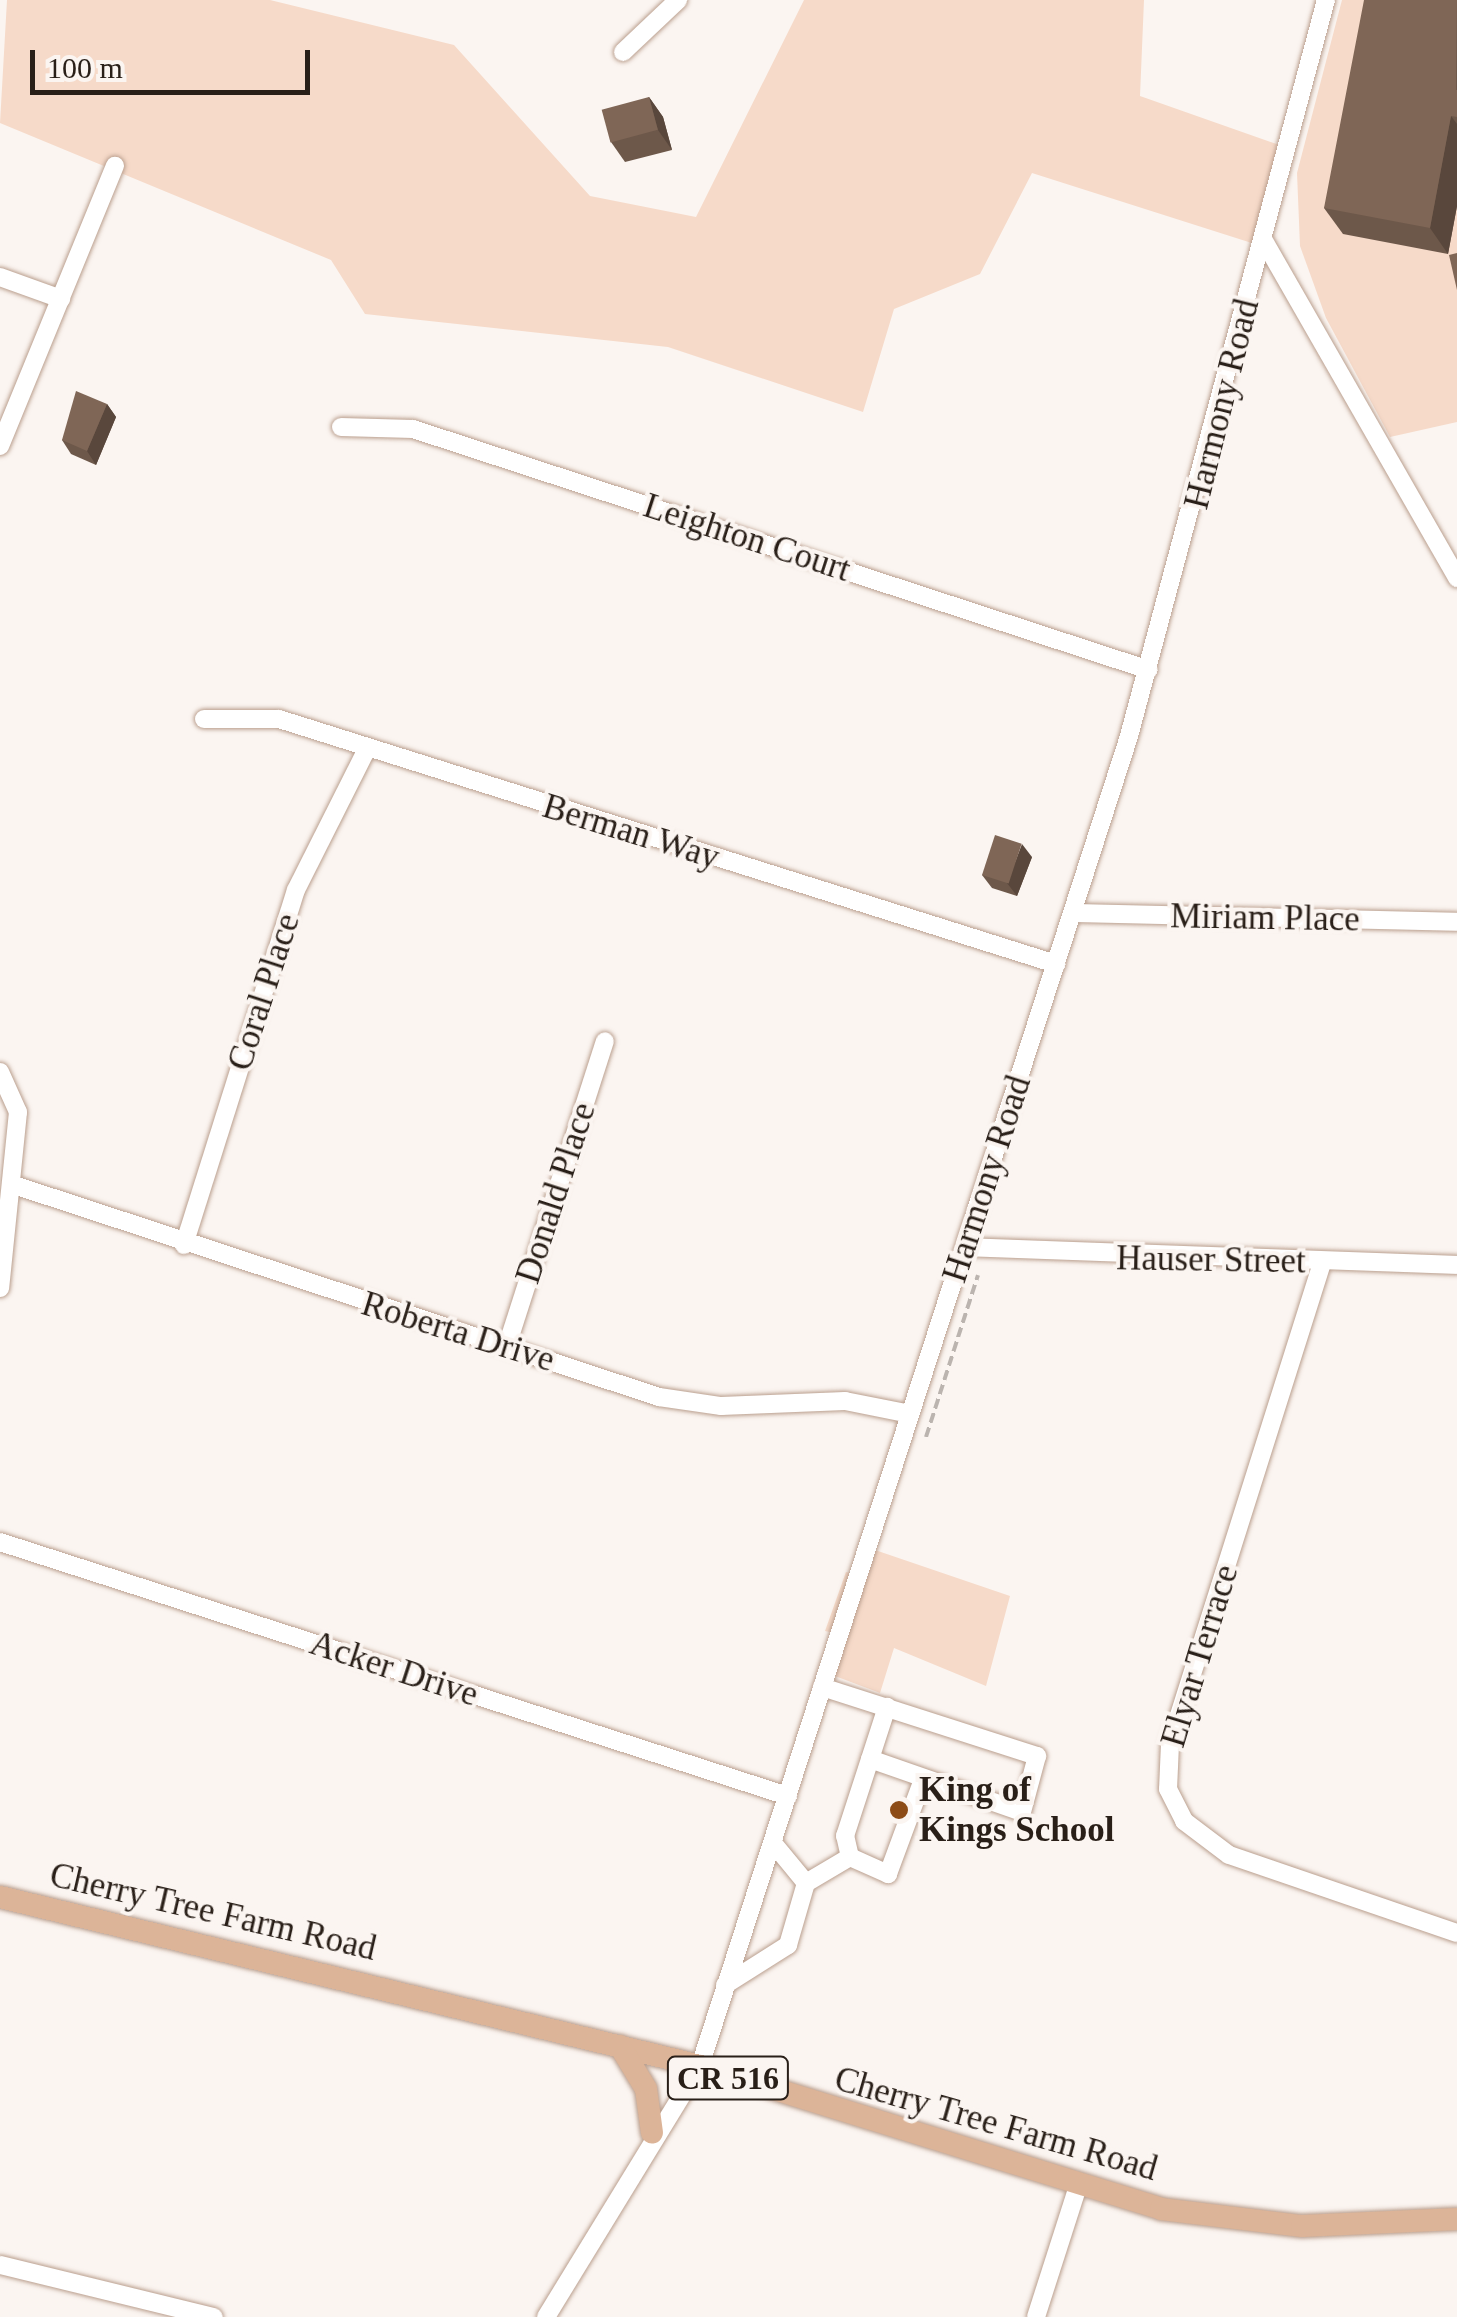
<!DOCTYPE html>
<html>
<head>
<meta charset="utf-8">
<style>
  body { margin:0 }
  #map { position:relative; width:1457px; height:2317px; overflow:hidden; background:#fbf5f1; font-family:Georgia,serif }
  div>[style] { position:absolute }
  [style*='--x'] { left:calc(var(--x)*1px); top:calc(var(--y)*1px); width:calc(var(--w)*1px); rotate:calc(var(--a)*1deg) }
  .green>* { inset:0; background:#f6dac9 }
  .path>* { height:4px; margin-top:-2px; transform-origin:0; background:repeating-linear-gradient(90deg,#bbb4af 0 10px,transparent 0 15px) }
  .roads { filter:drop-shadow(0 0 2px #ba9f8e) drop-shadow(0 0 2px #ba9f8e) }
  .minor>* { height:18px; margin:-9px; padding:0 9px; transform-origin:9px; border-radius:9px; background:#fff }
  .major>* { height:22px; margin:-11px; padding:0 11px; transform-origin:11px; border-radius:11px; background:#dcb498 }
  .wall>* { inset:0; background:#6d584a }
  .shaded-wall>* { inset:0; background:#59473c }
  .building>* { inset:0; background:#7f6656; transform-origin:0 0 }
  .dots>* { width:28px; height:28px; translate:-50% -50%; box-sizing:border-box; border:5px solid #fbf5f1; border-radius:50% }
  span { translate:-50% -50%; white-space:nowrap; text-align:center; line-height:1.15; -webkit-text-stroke:8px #fbf5f1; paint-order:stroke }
  .shield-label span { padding:2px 8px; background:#fbf5f1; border:2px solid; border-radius:8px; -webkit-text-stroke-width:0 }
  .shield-label { font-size:32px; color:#291f18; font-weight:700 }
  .street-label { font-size:35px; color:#291f18 }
  .poi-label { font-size:35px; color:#291f18; font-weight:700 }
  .left { translate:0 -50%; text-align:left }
  .scale { position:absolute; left:30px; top:50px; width:280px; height:45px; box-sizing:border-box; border:5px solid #291f18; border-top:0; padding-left:12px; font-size:30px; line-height:35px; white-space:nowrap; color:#291f18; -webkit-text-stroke:8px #fbf5f1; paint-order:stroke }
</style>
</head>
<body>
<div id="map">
  <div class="green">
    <div style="clip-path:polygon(7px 0,270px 0,454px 45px,590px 196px,696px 217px,804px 0,1144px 0,1140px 96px,1282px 146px,1258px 245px,1032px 173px,980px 274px,894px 309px,863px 412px,668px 347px,365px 314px,331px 260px,0 123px)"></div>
    <div style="clip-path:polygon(1342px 0,1457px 0,1457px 422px,1390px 437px,1326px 318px,1300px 246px,1297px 173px)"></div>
    <div style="clip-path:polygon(875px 1550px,1010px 1596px,986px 1686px,894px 1648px,880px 1693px,835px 1676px,848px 1636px,825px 1631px,846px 1572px,866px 1577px)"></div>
  </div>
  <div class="path">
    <div style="--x:926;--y:1437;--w:170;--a:-72.2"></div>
  </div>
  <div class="roads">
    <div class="minor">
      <div style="--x:623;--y:52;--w:76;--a:-43.4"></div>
      <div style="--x:1263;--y:239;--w:391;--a:60.2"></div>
      <div style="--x:0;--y:277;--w:65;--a:19.8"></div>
      <div style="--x:341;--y:427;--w:72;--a:1.6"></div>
      <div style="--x:413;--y:429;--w:774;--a:18.13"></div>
      <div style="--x:0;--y:446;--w:303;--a:-67.7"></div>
      <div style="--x:204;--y:719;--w:75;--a:0"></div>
      <div style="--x:279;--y:719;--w:815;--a:17.5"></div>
      <div style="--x:1073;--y:913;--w:384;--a:1.3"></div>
      <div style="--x:0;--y:1072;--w:44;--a:65.8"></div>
      <div style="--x:18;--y:1112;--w:177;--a:95.8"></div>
      <div style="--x:17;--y:1186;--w:676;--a:18.19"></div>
      <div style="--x:659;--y:1397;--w:63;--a:8.3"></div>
      <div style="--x:721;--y:1406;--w:124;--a:-2.3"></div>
      <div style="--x:845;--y:1401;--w:66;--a:11.3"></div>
      <div style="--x:184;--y:1245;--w:372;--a:-72.5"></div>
      <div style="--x:296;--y:890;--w:158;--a:-63.3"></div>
      <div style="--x:965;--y:1247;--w:492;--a:2.1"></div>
      <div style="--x:1322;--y:1263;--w:504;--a:107.54"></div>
      <div style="--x:1170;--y:1744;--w:45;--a:92.5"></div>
      <div style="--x:1168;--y:1789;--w:36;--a:63"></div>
      <div style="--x:1184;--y:1821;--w:56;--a:37.1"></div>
      <div style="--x:1229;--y:1855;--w:241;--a:18.9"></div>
      <div style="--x:507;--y:1346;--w:320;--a:-72.2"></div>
      <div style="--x:0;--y:1542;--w:828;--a:17.87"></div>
      <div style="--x:822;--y:1687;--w:226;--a:17.8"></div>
      <div style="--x:1037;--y:1756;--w:58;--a:105"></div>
      <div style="--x:1022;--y:1812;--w:161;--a:-160.8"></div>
      <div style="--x:850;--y:1857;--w:22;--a:-103"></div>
      <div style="--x:845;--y:1836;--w:136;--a:-72"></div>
      <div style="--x:806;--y:1883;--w:51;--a:-30.6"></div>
      <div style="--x:850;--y:1857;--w:42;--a:24.1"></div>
      <div style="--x:888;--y:1874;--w:98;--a:-69.7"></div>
      <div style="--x:725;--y:1985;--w:75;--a:-32.4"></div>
      <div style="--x:788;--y:1945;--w:65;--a:-73.8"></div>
      <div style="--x:806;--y:1883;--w:52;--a:-129.5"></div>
      <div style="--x:0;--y:2265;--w:220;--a:13.7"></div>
      <div style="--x:546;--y:2317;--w:294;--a:-58.5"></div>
      <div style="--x:700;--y:2066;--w:1397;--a:-72.12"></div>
      <div style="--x:1129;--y:736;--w:762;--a:-75.02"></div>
      <div style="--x:1036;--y:2317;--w:134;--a:-72.2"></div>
    </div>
    <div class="major">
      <div style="--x:0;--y:1897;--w:720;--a:13.57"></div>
      <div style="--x:700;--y:2066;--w:483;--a:17.2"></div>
      <div style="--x:1161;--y:2209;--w:142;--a:6.9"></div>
      <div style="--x:1302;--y:2226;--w:155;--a:-2.6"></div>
      <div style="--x:620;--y:2046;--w:50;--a:58.8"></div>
      <div style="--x:646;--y:2089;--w:44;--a:82.2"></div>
    </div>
  </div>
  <div class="wall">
    <div style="clip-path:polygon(1457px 0,1457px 206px,1448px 254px,1343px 234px,1324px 208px)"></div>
    <div style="clip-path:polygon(649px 97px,663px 117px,672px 150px,625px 162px,611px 142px)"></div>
    <div style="clip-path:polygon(107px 404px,116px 417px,96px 465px,71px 454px,62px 440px)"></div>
    <div style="clip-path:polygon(1032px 857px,1017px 896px,992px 888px,982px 875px)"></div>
  </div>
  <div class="shaded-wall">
    <div style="clip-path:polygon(649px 97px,663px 117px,672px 150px,658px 130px)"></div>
    <div style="clip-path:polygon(1451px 116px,1457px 124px,1457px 206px,1448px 254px,1430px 228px)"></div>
    <div style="clip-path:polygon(107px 404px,116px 417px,96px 465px,87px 451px)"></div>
    <div style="clip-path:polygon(1022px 844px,1032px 857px,1017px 896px,1007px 883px)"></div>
  </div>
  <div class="building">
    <div style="clip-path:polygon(1364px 0,1457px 0,1456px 90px,1457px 90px,1457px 117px,1451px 116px,1430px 228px,1324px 208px)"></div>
    <div style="left:649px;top:97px;width:34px;height:49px;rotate:75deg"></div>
    <div style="clip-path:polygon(1457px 253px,1457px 290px,1449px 255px)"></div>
    <div style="clip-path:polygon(76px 391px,107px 404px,87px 451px,62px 440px)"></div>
    <div style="left:995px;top:835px;width:28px;height:42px;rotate:18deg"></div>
  </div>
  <div class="dots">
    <div style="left:899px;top:1810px;background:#8d4c17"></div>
  </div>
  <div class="shield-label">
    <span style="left:728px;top:2078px">CR 516</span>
  </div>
  <div class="street-label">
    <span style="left:1222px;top:404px;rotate:-76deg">Harmony Road</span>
    <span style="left:747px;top:538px;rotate:18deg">Leighton Court</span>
    <span style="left:631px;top:832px;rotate:17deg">Berman Way</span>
    <span style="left:1265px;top:918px;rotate:1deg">Miriam Place</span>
    <span style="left:264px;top:992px;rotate:-72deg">Coral Place</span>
    <span style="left:987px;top:1179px;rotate:-72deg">Harmony Road</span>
    <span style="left:556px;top:1193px;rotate:-72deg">Donald Place</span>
    <span style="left:1211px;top:1260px;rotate:1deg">Hauser Street</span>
    <span style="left:458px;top:1332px;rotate:17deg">Roberta Drive</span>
    <span style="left:1200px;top:1656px;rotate:-73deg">Elyar Terrace</span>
    <span style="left:394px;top:1669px;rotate:18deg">Acker Drive</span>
    <span style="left:213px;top:1912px;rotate:13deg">Cherry Tree Farm Road</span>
    <span style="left:996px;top:2124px;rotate:16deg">Cherry Tree Farm Road</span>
  </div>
  <div class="poi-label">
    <span class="left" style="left:919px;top:1810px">King of<br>Kings School</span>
  </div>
  <div class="scale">100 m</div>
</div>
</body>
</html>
